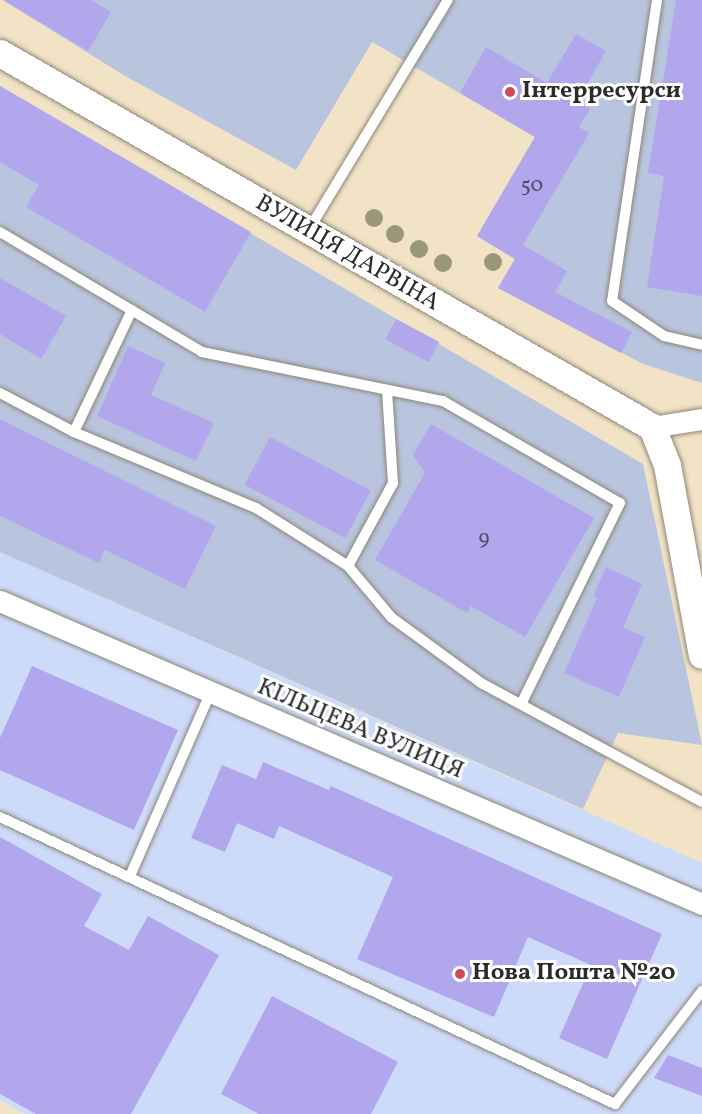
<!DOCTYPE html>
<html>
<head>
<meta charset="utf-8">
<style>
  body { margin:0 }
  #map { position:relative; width:702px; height:1114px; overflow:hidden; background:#f2e2c6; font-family:Vollkorn,serif }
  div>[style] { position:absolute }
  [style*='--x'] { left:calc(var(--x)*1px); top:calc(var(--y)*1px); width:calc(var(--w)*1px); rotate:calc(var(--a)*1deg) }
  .built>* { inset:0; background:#cddbfa }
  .industrial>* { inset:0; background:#b9c5de }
  .building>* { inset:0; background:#b2a6ed; transform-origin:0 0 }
  .roads { filter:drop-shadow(0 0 2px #8e8678) drop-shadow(0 0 2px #8e8678) }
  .service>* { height:10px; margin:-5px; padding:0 5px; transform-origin:5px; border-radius:5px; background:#fff }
  .minor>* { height:21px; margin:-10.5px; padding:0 10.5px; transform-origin:10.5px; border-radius:10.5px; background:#fff }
  .tertiary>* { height:27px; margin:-13.5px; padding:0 13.5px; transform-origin:13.5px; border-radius:13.5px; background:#fff }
  .trees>* { width:18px; height:18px; margin:-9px; border-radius:50%; background:#9b977c }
  .dots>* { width:16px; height:16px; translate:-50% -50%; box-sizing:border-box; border:3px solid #fff; border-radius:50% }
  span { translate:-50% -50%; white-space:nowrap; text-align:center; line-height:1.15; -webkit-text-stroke:6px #fff; paint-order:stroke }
  .number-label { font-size:21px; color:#4d4a5c }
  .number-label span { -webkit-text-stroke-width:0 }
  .poi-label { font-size:24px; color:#2b2b2b; font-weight:700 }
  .left { translate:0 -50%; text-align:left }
  .street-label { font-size:24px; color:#2b2b2b }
</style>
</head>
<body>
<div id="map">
  <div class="built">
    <div style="clip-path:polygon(0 552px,702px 863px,702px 1114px,25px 1114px,0 1100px)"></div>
  </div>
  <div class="industrial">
    <div style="clip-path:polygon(3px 0,702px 0,702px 383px,643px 364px,498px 288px,515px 259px,477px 236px,535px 137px,372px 42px,296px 170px,125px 76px)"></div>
    <div style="clip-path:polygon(0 86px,643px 464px,702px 745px,618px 733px,583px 809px,0 552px)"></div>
  </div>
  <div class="building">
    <div style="clip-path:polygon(3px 0,91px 0,111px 12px,88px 51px)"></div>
    <div style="clip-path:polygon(676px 0,702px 0,702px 296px,647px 287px,664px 176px,648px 173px)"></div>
    <div style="clip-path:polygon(576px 34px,606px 51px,577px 101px,590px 109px,579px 127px,589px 133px,523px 245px,567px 271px,555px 292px,632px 332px,621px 353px,498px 288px,515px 259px,477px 236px,535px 137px,460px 93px,486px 47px,547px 83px)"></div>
    <div style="clip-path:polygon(0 86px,251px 232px,205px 312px,26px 207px,39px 185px,0 162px)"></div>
    <div style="clip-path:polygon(0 278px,66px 316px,41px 359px,0 334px)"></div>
    <div style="left:396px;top:319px;width:49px;height:23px;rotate:28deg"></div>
    <div style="clip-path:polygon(128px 346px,165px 363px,151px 395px,214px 423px,196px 461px,97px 416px)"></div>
    <div style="clip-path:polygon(0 419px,216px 526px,185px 589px,105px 550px,99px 563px,0 516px)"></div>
    <div style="clip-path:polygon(431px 424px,594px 518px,525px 637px,471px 606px,467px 613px,375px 560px,425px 473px,413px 455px)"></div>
    <div style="left:270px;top:437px;width:114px;height:54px;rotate:28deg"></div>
    <div style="clip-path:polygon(606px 567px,642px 584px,623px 628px,645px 637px,619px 697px,564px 673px,597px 598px,593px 596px)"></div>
    <div style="clip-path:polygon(32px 666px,178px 730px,134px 830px,0 770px,0 738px)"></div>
    <div style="clip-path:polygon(263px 762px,329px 790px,331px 786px,662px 934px,607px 1059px,559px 1038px,591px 965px,528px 937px,494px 1017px,357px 959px,393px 877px,279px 826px,274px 839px,237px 823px,225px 852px,191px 838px,222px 765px,256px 779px)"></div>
    <div style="clip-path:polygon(0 837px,102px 894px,84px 926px,129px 950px,148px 916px,219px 955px,131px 1114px,36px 1114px,0 1094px)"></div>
    <div style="clip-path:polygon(272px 996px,398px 1062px,371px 1114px,259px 1114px,221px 1094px)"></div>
    <div style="clip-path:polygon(668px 1055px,702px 1068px,702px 1096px,654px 1078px)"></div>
  </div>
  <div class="roads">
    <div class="service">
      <div style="--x:657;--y:0;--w:304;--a:98.5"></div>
      <div style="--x:612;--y:301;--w:63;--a:33.9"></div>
      <div style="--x:664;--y:336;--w:39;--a:13"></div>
      <div style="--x:308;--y:231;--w:270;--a:-58.8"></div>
      <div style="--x:0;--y:232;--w:235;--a:30.7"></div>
      <div style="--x:202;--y:352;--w:246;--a:11.5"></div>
      <div style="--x:443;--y:401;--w:204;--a:30"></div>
      <div style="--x:620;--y:503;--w:224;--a:116.2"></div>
      <div style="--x:0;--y:393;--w:84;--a:27.8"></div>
      <div style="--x:74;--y:432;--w:197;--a:22.7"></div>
      <div style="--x:256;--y:508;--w:109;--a:32.2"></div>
      <div style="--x:348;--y:566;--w:68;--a:49.8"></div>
      <div style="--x:392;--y:618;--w:110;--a:36.1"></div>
      <div style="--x:481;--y:683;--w:251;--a:28.3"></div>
      <div style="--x:74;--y:432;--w:135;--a:-64.6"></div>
      <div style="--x:348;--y:566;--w:94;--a:-61.5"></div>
      <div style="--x:393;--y:483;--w:93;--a:-93.7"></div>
      <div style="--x:0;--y:817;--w:679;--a:25.02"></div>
      <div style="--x:615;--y:1104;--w:143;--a:-52.4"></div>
      <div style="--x:130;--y:876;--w:199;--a:-66.3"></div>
    </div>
    <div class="minor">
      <div style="--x:652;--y:427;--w:51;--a:-9.1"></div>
      <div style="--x:0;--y:601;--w:765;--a:23.35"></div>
    </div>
    <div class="tertiary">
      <div style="--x:0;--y:53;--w:752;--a:29.84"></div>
      <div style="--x:652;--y:427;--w:41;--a:68.5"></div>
      <div style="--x:667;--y:465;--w:193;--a:79.6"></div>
    </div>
  </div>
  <div class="trees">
    <div style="left:374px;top:218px"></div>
    <div style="left:395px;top:234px"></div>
    <div style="left:419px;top:249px"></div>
    <div style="left:493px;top:262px"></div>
    <div style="left:443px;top:263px"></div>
  </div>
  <div class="dots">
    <div style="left:510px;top:92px;background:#d1495b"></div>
    <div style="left:460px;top:974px;background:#d1495b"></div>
  </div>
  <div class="number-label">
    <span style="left:532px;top:186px">50</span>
    <span style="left:484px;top:539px">9</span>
  </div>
  <div class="poi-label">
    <span class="left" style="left:522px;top:92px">Інтерресурси</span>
    <span class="left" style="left:472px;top:974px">Нова Пошта №20</span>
  </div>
  <div class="street-label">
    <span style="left:347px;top:254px;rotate:30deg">ВУЛИЦЯ ДАРВІНА</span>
    <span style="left:360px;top:730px;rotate:23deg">КІЛЬЦЕВА ВУЛИЦЯ</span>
  </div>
</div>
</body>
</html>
